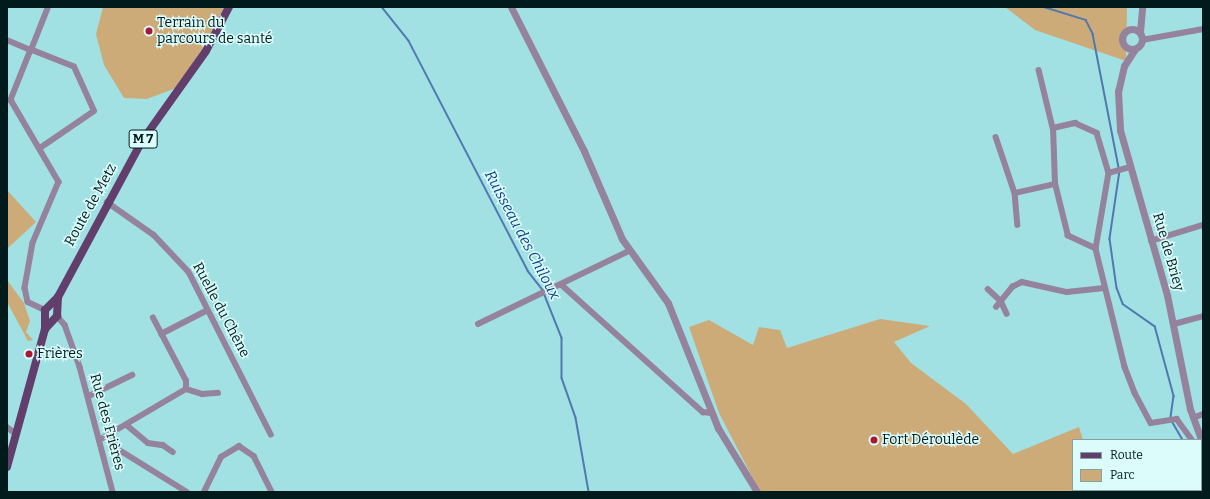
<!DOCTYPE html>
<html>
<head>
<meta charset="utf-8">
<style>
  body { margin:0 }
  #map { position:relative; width:1210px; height:499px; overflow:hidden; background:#a1e1e3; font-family:Bitter,serif }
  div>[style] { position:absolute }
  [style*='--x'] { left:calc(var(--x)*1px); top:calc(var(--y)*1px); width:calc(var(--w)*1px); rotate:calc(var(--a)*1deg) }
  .green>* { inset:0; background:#cdab78 }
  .stream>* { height:1.5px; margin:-0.75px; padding:0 0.75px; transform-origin:0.75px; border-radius:0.75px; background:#5278b1 }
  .minor>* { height:5.5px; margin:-2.75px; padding:0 2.75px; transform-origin:2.75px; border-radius:2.75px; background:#95829c }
  .tertiary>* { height:7px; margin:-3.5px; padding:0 3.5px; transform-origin:3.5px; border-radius:3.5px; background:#95829c }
  .tertiary>.ring { margin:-3.5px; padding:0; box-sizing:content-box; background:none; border:7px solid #95829c; border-radius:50% }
  .primary>* { height:8px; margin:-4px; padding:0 4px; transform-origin:4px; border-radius:4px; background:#613e6b }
  .dots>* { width:11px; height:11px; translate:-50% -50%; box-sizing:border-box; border:2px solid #dcfcfc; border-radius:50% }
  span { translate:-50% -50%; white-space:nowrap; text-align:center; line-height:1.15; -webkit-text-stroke:3px #dcfcfc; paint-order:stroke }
  .shield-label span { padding:1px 3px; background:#dcfcfc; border:1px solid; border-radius:3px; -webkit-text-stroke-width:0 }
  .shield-label { font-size:13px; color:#011a1b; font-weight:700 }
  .poi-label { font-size:14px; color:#011a1b }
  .left { translate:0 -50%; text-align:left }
  .street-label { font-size:14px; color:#011a1b }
  .water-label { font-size:15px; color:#0d4086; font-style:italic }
  .frame { position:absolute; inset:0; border:8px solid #011a1b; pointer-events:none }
  .legend { position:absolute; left:1072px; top:439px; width:130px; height:52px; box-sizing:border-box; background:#dcfcfc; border:1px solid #84a2a2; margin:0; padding:5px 7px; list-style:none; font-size:12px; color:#011a1b }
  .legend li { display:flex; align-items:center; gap:8px; height:20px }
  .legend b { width:20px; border:1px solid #84a2a2 }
</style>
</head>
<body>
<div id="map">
  <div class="green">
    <div style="clip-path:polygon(103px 7px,224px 7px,204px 46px,176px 88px,147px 99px,124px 98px,104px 65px,96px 34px)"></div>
    <div style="clip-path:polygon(1005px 7px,1127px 7px,1126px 61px,1035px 30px)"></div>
    <div style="clip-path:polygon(7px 190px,36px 222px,7px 249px)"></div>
    <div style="clip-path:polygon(7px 280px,24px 303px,30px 321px,26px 332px,33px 340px,28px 341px,7px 302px)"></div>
    <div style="clip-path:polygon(880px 319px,930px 326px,894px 342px,911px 363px,966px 404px,1013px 454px,1079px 427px,1083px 440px,1073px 440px,1073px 490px,1100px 492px,760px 492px,719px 413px,689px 327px,709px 320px,753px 345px,759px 327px,780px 330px,787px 348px)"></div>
  </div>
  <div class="stream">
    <div style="--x:382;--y:7;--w:43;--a:51.5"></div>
    <div style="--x:409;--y:41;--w:259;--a:62.6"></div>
    <div style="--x:528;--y:271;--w:24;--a:52"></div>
    <div style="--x:1044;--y:7;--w:44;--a:17.2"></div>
    <div style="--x:1086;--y:20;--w:16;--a:63"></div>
    <div style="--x:1093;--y:34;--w:136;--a:79"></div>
    <div style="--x:1120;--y:171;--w:69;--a:98.4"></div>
    <div style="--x:1110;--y:239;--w:49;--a:81.9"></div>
    <div style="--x:1117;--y:288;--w:17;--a:69"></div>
    <div style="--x:1123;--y:304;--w:39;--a:35"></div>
    <div style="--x:1155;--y:326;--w:73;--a:74.8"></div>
    <div style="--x:1174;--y:396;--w:21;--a:98"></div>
    <div style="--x:544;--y:293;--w:48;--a:68.2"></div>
    <div style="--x:562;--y:338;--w:40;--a:90"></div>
    <div style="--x:562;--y:378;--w:42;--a:70.7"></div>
    <div style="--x:576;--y:418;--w:75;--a:80"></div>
    <div style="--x:1172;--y:421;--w:22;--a:60"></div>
    <div style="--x:1201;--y:472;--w:3;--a:45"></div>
  </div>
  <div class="minor">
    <div style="--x:7;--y:40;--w:26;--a:23"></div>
    <div style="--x:31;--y:50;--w:54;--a:111.8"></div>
    <div style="--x:11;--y:100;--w:95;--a:59.7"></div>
    <div style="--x:59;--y:182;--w:66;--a:113.1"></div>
    <div style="--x:33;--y:243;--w:46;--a:100.1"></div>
    <div style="--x:25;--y:288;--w:14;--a:78"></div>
    <div style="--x:28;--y:302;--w:19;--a:25"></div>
    <div style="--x:1142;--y:40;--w:62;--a:-10.2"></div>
    <div style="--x:1039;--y:70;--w:60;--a:76.4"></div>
    <div style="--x:1075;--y:123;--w:24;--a:24"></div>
    <div style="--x:1097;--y:133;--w:42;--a:73.3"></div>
    <div style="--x:1109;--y:173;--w:77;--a:99.7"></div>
    <div style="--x:1096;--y:249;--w:31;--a:-155"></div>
    <div style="--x:1068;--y:236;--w:54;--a:-104"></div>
    <div style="--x:1055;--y:184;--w:56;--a:-92"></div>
    <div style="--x:1053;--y:128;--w:23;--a:-13"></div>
    <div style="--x:996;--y:137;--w:59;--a:71.3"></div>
    <div style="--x:1015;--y:193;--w:41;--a:-12.7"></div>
    <div style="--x:40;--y:148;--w:65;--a:-34.4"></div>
    <div style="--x:94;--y:111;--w:48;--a:-114.4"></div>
    <div style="--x:74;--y:67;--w:46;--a:-158.4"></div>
    <div style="--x:31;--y:50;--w:46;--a:-68.4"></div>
    <div style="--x:1109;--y:173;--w:22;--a:-16"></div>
    <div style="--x:1015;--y:193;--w:32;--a:85"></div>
    <div style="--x:107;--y:202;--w:57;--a:35.1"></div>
    <div style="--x:154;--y:235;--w:51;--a:46.6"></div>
    <div style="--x:189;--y:272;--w:182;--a:63.2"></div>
    <div style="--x:1151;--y:241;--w:54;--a:-17.1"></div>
    <div style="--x:1096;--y:249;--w:122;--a:76.2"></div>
    <div style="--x:1125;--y:367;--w:28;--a:69"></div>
    <div style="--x:1135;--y:393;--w:34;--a:62"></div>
    <div style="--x:1151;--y:423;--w:26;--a:-9"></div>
    <div style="--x:1177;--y:419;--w:26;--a:54"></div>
    <div style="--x:562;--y:285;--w:190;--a:42"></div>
    <div style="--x:703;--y:412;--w:8;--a:7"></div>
    <div style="--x:988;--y:289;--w:18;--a:43"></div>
    <div style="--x:1001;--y:301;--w:14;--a:65"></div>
    <div style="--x:996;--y:307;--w:26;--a:-51"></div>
    <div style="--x:1012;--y:287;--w:11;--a:-27"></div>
    <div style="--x:1022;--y:282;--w:46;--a:12.5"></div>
    <div style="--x:1067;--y:292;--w:37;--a:-6"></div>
    <div style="--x:57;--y:316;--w:12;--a:48"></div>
    <div style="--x:65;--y:325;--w:45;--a:70.3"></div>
    <div style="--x:80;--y:367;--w:129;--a:75.2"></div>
    <div style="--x:478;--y:324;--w:168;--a:-25.8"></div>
    <div style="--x:1174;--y:324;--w:30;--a:-15"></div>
    <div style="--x:161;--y:334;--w:51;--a:-27.1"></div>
    <div style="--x:186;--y:389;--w:17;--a:17"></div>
    <div style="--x:202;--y:394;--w:16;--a:-4"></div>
    <div style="--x:89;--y:396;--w:48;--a:-26"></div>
    <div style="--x:1193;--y:418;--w:11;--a:-22"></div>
    <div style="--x:128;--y:426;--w:26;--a:40"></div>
    <div style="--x:148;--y:443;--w:15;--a:8"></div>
    <div style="--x:163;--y:445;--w:12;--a:35"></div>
    <div style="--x:7;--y:427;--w:10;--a:37"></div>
    <div style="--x:109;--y:437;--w:15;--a:53"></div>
    <div style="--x:118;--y:449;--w:81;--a:31.9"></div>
    <div style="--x:101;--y:439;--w:99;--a:-30.5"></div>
    <div style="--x:186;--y:389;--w:8;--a:-90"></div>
    <div style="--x:186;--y:381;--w:71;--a:-117.6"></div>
    <div style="--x:1201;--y:453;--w:2;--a:27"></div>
    <div style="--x:204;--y:492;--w:39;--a:-64"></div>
    <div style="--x:221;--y:457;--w:21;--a:-31"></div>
    <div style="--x:239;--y:446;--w:18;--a:34"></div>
    <div style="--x:254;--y:456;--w:40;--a:63.4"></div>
  </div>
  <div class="tertiary">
    <div style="--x:511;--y:7;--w:161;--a:63.1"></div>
    <div style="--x:584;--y:151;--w:96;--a:66.6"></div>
    <div style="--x:622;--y:239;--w:79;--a:54.3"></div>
    <div style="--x:668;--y:303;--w:135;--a:68.2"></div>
    <div style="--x:718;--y:428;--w:75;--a:58.6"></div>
    <div class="ring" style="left:1122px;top:29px;width:13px;height:13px"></div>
    <div style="--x:1140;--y:32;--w:25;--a:-85"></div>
    <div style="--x:1135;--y:49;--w:20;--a:123"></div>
    <div style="--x:1124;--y:66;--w:26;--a:103"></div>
    <div style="--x:1118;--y:91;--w:39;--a:87"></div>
    <div style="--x:1120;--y:130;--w:172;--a:74.1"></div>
    <div style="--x:1167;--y:295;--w:116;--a:78.6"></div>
    <div style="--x:1190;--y:409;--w:37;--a:70"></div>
  </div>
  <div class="primary">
    <div style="--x:45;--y:329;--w:18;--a:-47"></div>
    <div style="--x:57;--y:316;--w:19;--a:-87"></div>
    <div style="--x:7;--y:467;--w:143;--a:-74.6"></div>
    <div style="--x:45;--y:329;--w:19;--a:-90"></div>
    <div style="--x:45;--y:310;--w:18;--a:-45"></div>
    <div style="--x:58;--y:297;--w:177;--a:-61.7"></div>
    <div style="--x:142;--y:141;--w:110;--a:-54.6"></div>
    <div style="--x:206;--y:51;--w:50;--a:-62.4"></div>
  </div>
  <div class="dots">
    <div style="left:149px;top:31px;background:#ac1635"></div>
    <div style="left:29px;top:354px;background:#ac1635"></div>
    <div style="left:874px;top:440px;background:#ac1635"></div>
  </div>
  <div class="shield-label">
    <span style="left:143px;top:139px">M 7</span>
  </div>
  <div class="poi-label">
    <span class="left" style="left:157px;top:31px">Terrain du<br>parcours de santé</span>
    <span class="left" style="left:37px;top:354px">Frières</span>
    <span class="left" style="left:882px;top:440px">Fort Déroulède</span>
  </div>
  <div class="street-label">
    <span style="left:91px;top:205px;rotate:-61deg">Route de Metz</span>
    <span style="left:1168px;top:252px;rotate:74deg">Rue de Briey</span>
    <span style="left:221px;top:310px;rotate:62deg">Ruelle du Chêne</span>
    <span style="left:107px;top:422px;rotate:75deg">Rue des Frières</span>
  </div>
  <div class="water-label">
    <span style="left:522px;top:235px;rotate:62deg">Ruisseau des Chiloux</span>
  </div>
  <div class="frame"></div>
  <ul class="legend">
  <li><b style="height:5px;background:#613e6b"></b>Route</li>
  <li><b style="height:11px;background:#cdab78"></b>Parc</li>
  </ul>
</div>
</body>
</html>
